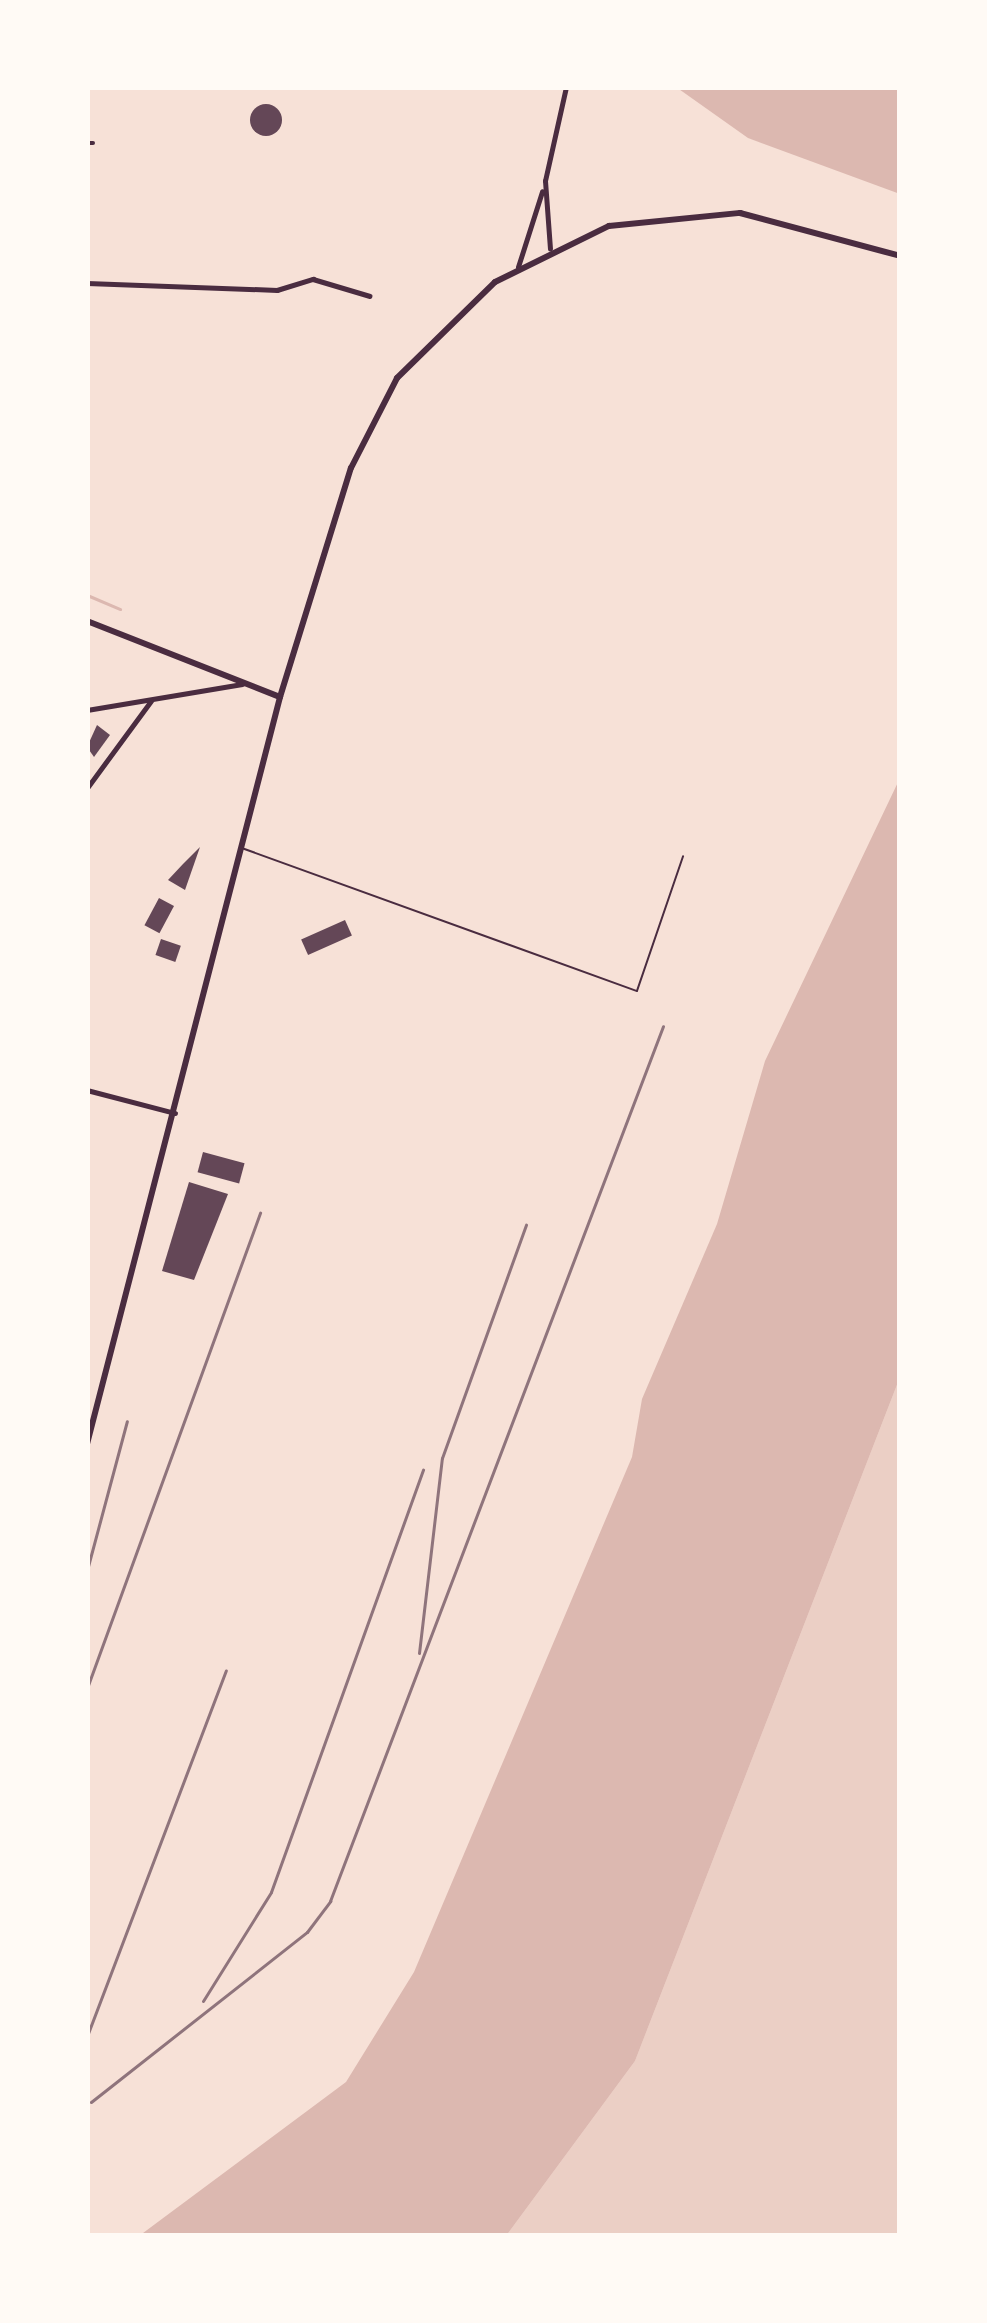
<!DOCTYPE html>
<html>
<head>
<meta charset="utf-8">
<style>
  body { margin:0 }
  #map { position:relative; width:987px; height:2323px; overflow:hidden; background:#f7e1d7; font-family:"Exo 2",sans-serif }
  div>[style] { position:absolute }
  [style*='--x'] { left:calc(var(--x)*1px); top:calc(var(--y)*1px); width:calc(var(--w)*1px); rotate:calc(var(--a)*1deg) }
  .green>* { inset:0; background:#ebcfc5 }
  .water>* { inset:0; background:#dcb8b0 }
  .stream>* { height:3px; margin:-1.5px; padding:0 1.5px; transform-origin:1.5px; border-radius:1.5px; background:#dcb8b0 }
  .building>* { inset:0; background:#644757; transform-origin:0 0 }
  .round { border-radius:50% }
  .service>* { height:1.5px; margin:-0.75px; padding:0 0.75px; transform-origin:0.75px; border-radius:0.75px; background:#4a2c40 }
  .minor>* { height:4.5px; margin:-2.25px; padding:0 2.25px; transform-origin:2.25px; border-radius:2.25px; background:#4a2c40 }
  .secondary>* { height:6px; margin:-3px; padding:0 3px; transform-origin:3px; border-radius:3px; background:#4a2c40 }
  .primary>* { height:6px; margin:-3px; padding:0 3px; transform-origin:3px; border-radius:3px; background:#4a2c40 }
  .rail>* { height:3px; margin:-1.5px; padding:0 1.5px; transform-origin:1.5px; border-radius:1.5px; background:#8f747c }
  span { translate:-50% -50%; white-space:nowrap; text-align:center; line-height:1.15; -webkit-text-stroke:10px #fffaf5; paint-order:stroke }
  .frame { position:absolute; inset:0; border:90px solid #fffaf5; pointer-events:none }
</style>
</head>
<body>
<div id="map">
  <div class="green">
    <div style="clip-path:polygon(900px 1377px,900px 2236px,506px 2236px,635px 2061px)"></div>
  </div>
  <div class="water">
    <div style="clip-path:polygon(676px 87px,900px 87px,900px 194px,748px 138px)"></div>
    <div style="clip-path:polygon(900px 778px,900px 1377px,635px 2061px,506px 2236px,139px 2236px,346px 2082px,414px 1972px,632px 1457px,642px 1399px,717px 1224px,765px 1061px)"></div>
  </div>
  <div class="stream">
    <div style="--x:87;--y:595;--w:36;--a:23"></div>
  </div>
  <div class="building">
    <div class="round" style="left:250px;top:104px;width:32px;height:32px"></div>
    <div style="clip-path:polygon(97px 725px,110px 735px,94px 757px,87px 747px)"></div>
    <div style="clip-path:polygon(200px 847px,185px 890px,168px 880px,183px 864px)"></div>
    <div style="left:159px;top:898px;width:17px;height:31px;rotate:28deg"></div>
    <div style="left:345px;top:920px;width:17px;height:48px;rotate:66deg"></div>
    <div style="left:161px;top:939px;width:21px;height:17px;rotate:19deg"></div>
    <div style="left:203px;top:1152px;width:43px;height:21px;rotate:15deg"></div>
    <div style="clip-path:polygon(189px 1182px,228px 1194px,194px 1280px,162px 1271px)"></div>
  </div>
  <div class="service">
    <div style="--x:242;--y:848;--w:420;--a:19.9"></div>
    <div style="--x:637;--y:991;--w:142;--a:-71.1"></div>
  </div>
  <div class="minor">
    <div style="--x:87;--y:143;--w:6;--a:0"></div>
    <div style="--x:550;--y:249;--w:68;--a:-94.2"></div>
    <div style="--x:545;--y:181;--w:96;--a:-77.4"></div>
    <div style="--x:518;--y:267;--w:79;--a:-72.3"></div>
    <div style="--x:87;--y:283;--w:190;--a:2.1"></div>
    <div style="--x:277;--y:290;--w:38;--a:-17"></div>
    <div style="--x:313;--y:279;--w:59;--a:16.6"></div>
    <div style="--x:87;--y:398;--w:134;--a:90"></div>
    <div style="--x:87;--y:710;--w:157;--a:-9.5"></div>
    <div style="--x:87;--y:788;--w:108;--a:-53.7"></div>
    <div style="--x:87;--y:1090;--w:91;--a:14.6"></div>
  </div>
  <div class="secondary">
    <div style="--x:87;--y:621;--w:207;--a:21.5"></div>
  </div>
  <div class="primary">
    <div style="--x:87;--y:1444;--w:772;--a:-75.51"></div>
    <div style="--x:280;--y:697;--w:240;--a:-72.8"></div>
    <div style="--x:351;--y:468;--w:101;--a:-62.9"></div>
    <div style="--x:397;--y:378;--w:137;--a:-44.4"></div>
    <div style="--x:495;--y:282;--w:127;--a:-26.2"></div>
    <div style="--x:609;--y:226;--w:132;--a:-5.7"></div>
    <div style="--x:740;--y:213;--w:166;--a:15"></div>
  </div>
  <div class="rail">
    <div style="--x:87;--y:1570;--w:154;--a:-75"></div>
    <div style="--x:419;--y:1653;--w:196;--a:-83.3"></div>
    <div style="--x:442;--y:1458;--w:248;--a:-70.2"></div>
    <div style="--x:87;--y:1688;--w:506;--a:-69.99"></div>
    <div style="--x:203;--y:2001;--w:128;--a:-58"></div>
    <div style="--x:271;--y:1892;--w:449;--a:-70.2"></div>
    <div style="--x:87;--y:2036;--w:391;--a:-69.2"></div>
    <div style="--x:91;--y:2102;--w:275;--a:-38.2"></div>
    <div style="--x:307;--y:1932;--w:39;--a:-53"></div>
    <div style="--x:330;--y:1901;--w:936;--a:-69.16"></div>
  </div>
  <div class="frame"></div>
</div>
</body>
</html>
